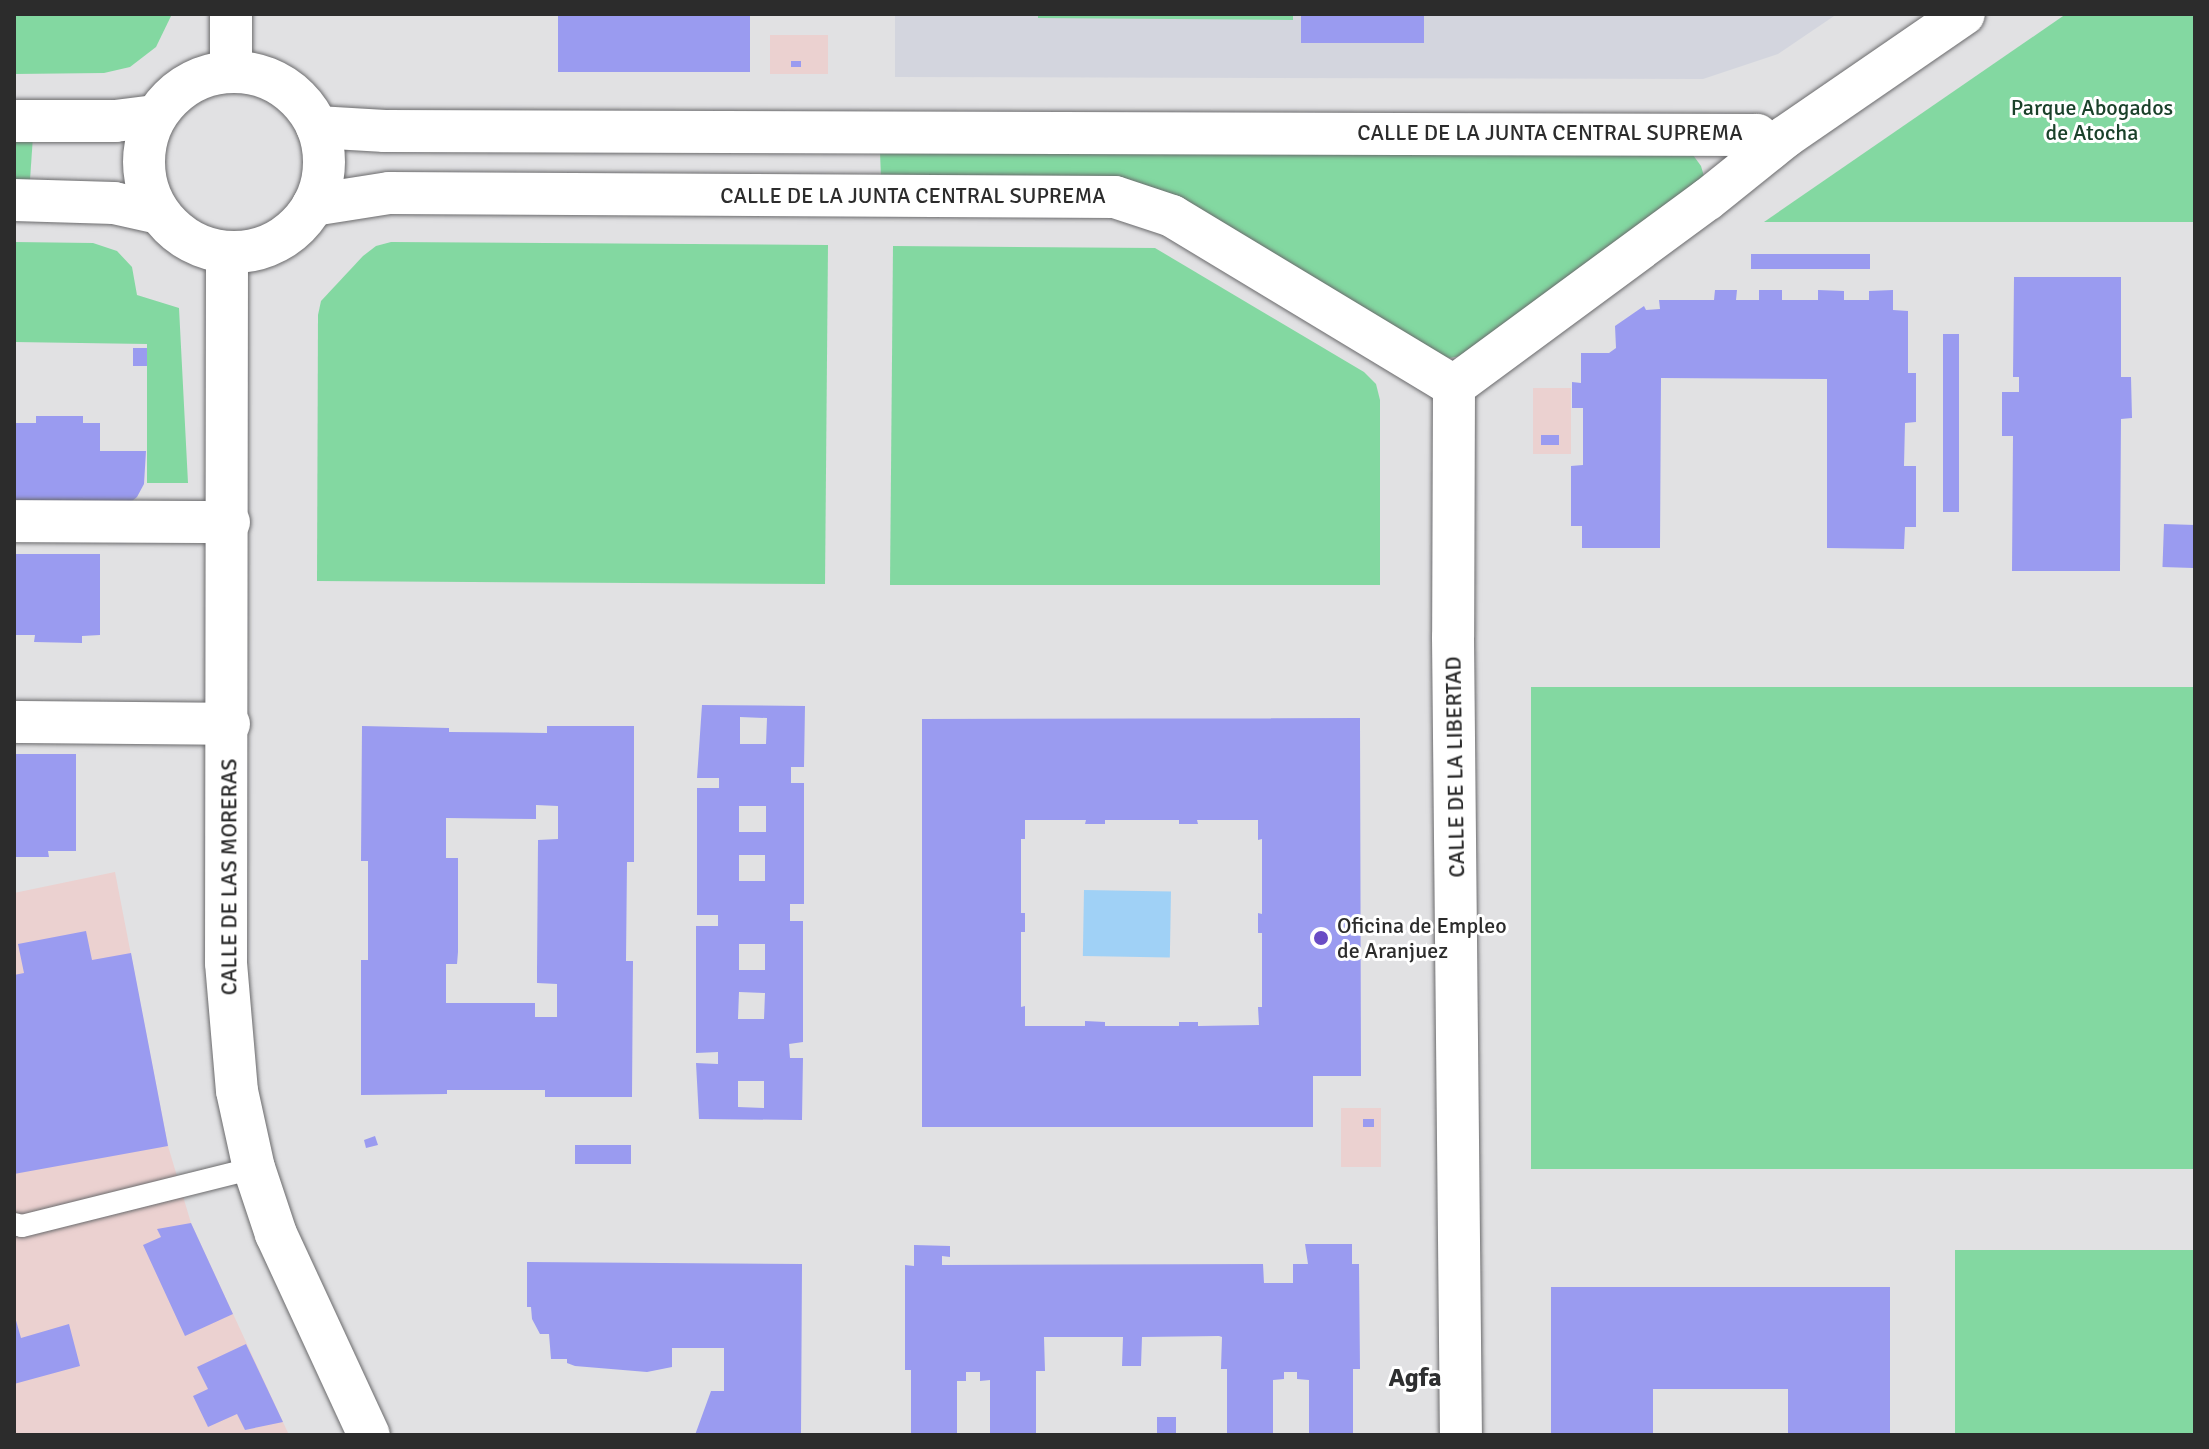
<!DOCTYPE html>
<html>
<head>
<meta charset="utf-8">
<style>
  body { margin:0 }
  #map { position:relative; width:2209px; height:1449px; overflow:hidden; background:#e1e1e3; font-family:Signika,sans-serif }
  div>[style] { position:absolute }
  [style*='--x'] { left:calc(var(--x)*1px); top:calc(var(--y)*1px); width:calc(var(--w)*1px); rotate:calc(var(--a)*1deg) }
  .industrial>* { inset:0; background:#ebd1d0; transform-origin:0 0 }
  .built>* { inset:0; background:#d3d5de }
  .green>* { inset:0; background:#83d8a1; transform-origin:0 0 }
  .water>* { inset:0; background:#a0d1f6; transform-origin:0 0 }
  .building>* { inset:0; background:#9a9bf0; transform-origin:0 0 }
  .roads { filter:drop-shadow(0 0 2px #6a6a6c) drop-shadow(0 0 2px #6a6a6c) }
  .lane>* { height:22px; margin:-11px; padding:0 11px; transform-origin:11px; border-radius:11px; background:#fff }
  .street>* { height:42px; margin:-21px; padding:0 21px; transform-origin:21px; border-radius:21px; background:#fff }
  .street>.ring { margin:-21px; padding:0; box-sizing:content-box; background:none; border:42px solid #fff; border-radius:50% }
  .dots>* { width:22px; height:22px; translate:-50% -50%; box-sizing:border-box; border:4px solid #fff; border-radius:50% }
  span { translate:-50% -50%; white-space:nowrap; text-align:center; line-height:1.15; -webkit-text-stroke:6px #fff; paint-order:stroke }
  .park-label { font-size:22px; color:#1a412a }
  .street-label { font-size:22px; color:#2c2c2c }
  .poi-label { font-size:22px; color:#2c2c2c }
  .left { translate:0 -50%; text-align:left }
  .quarter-label { font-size:26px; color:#2e2f30; font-weight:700 }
  .frame { position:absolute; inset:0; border:16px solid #2c2c2c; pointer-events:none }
</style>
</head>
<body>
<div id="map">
  <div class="industrial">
    <div style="left:770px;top:35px;width:58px;height:39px"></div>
    <div style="left:1533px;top:388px;width:38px;height:66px"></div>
    <div style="clip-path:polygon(115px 872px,168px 1146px,191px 1223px,289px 1435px,14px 1435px,14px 893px)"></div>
    <div style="left:1341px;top:1108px;width:40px;height:59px"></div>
  </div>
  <div class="built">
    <div style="clip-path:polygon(895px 14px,1837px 14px,1778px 54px,1703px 79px,895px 77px)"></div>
  </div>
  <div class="green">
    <div style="clip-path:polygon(14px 14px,172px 14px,156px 47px,130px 67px,104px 73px,14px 74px)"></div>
    <div style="clip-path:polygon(1038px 14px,1293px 14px,1293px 20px,1038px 18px)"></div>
    <div style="clip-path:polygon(2066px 14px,2195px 14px,2195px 222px,1764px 222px)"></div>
    <div style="clip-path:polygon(14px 136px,33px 136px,30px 180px,14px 180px)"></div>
    <div style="clip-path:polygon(880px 152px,1693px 155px,1701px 166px,1706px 183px,1470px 354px,1450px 358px,1429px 353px,1198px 212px,881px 178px)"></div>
    <div style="clip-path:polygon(14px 242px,93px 243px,117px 251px,132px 267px,137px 295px,179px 308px,188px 483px,147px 483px,147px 344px,14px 342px)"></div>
    <div style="clip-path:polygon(391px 242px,828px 245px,825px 584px,317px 581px,318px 315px,321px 301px,363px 256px,376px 246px)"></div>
    <div style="clip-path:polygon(893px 246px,1155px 248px,1364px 372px,1376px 384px,1380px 400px,1380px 585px,890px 585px)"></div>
    <div style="left:1531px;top:687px;width:664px;height:482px"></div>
    <div style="left:1955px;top:1250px;width:240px;height:185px"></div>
  </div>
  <div class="water">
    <div style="left:1084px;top:890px;width:87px;height:66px;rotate:1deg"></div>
  </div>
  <div class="building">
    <div style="left:558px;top:14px;width:192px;height:58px"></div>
    <div style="left:1301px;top:14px;width:123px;height:29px"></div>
    <div style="left:791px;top:61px;width:10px;height:6px"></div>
    <div style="left:1751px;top:254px;width:119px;height:15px"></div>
    <div style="clip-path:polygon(2014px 277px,2121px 277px,2121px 377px,2131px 377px,2132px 418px,2121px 419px,2120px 571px,2012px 571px,2013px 436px,2002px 436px,2002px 392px,2019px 392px,2019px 377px,2013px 377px)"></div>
    <div style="clip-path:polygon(1715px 290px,1737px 290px,1736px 300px,1759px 300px,1759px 290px,1782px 290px,1782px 300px,1818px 300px,1818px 290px,1844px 291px,1844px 300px,1869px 300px,1869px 291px,1893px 290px,1893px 310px,1908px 311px,1908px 373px,1916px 373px,1916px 422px,1905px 423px,1904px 466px,1916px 466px,1916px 527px,1905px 527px,1904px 549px,1827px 548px,1827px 379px,1661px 378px,1660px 548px,1582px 548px,1582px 526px,1571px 526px,1571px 466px,1583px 465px,1583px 408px,1572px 408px,1572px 382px,1581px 383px,1581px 353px,1609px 353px,1616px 348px,1615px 326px,1644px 306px,1646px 310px,1660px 309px,1659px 300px,1714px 300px)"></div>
    <div style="left:1943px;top:334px;width:16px;height:178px"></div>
    <div style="left:147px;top:348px;width:18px;height:14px;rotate:90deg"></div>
    <div style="clip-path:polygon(36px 416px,83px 416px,83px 423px,100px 423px,100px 451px,146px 451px,144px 484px,137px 497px,127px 505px,14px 504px,14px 423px,36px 423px)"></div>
    <div style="left:1541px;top:435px;width:18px;height:10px"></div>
    <div style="left:2164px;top:524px;width:31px;height:43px;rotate:2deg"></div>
    <div style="clip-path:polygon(14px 554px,100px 554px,100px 635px,82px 636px,82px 643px,34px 642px,35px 635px,14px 635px)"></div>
    <div style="clip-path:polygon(evenodd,702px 705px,805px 706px,804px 767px,791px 767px,791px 783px,804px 783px,804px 904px,790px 904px,790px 921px,803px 921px,803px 1042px,789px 1044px,790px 1058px,803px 1058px,802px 1120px,699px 1119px,696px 1063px,718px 1064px,718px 1052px,696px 1053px,696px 926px,718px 926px,718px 915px,697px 915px,697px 788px,719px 788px,719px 778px,697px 778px,702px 705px,740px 717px,767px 718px,766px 744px,740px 744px,740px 717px,702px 705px,739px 806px,766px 806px,766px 832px,739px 832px,739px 806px,702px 705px,739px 855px,765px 855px,765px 881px,739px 881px,739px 855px,702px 705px,739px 944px,765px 944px,765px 970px,739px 970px,739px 944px,702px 705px,739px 992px,765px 993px,764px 1019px,738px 1019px,739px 992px,702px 705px,738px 1081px,764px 1081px,764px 1108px,738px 1107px,738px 1081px)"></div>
    <div style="clip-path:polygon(evenodd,1360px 718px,1361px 1076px,1313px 1076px,1313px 1127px,922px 1127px,922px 719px,1360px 718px,1025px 820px,1086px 820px,1085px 824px,1105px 824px,1105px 820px,1179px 820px,1179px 824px,1198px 824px,1197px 820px,1258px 820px,1258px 840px,1262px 839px,1262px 914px,1258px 913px,1258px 933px,1262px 933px,1262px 1007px,1258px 1007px,1259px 1025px,1198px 1026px,1198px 1022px,1179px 1022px,1179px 1026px,1105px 1026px,1105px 1022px,1085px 1021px,1085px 1026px,1025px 1026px,1025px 1006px,1021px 1007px,1021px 932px,1025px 932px,1025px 913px,1021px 913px,1021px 839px,1025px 839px,1025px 820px)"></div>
    <div style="clip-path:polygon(evenodd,362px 726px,449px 728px,449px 732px,547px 733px,547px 726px,634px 726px,634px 862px,627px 862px,626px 961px,633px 961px,632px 1097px,545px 1097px,545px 1090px,447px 1090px,447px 1094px,361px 1095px,361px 960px,368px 960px,368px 861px,361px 861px,362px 726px,536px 805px,558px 806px,558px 839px,538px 840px,537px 970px,537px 983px,557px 984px,557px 1017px,535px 1017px,535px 1003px,446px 1003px,446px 964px,457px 964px,458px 952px,458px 858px,446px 858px,446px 818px,536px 819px,536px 805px)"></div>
    <div style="clip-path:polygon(14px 754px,76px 754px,76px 851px,48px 851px,49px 857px,14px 857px)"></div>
    <div style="clip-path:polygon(86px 931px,92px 960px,131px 953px,168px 1146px,14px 1174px,14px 975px,24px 973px,18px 944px)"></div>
    <div style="left:1363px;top:1119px;width:11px;height:8px"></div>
    <div style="clip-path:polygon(375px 1136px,378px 1145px,366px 1148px,364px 1140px)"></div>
    <div style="left:575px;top:1145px;width:56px;height:19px"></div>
    <div style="clip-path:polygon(191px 1223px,233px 1314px,185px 1336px,143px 1245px,161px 1237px,157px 1229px)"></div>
    <div style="clip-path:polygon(1305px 1244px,1352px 1244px,1352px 1264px,1359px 1264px,1360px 1369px,1353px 1369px,1353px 1435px,1309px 1435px,1309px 1380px,1297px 1379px,1297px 1372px,1284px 1372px,1284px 1379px,1273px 1380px,1273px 1435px,1227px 1435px,1227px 1369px,1221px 1369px,1222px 1337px,1219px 1336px,1142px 1337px,1141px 1366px,1122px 1366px,1123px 1337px,1044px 1337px,1045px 1371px,1036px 1371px,1036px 1435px,990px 1435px,990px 1380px,980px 1381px,980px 1372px,966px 1372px,966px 1381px,957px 1381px,957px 1435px,911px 1435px,911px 1370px,905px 1370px,905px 1265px,914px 1266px,914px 1245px,950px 1246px,950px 1257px,942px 1256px,942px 1265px,1263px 1264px,1264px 1283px,1293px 1283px,1293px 1264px,1308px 1264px)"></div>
    <div style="clip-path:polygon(527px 1262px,802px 1264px,801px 1435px,695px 1435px,711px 1391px,724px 1391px,724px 1348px,672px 1348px,672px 1367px,647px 1372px,575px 1366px,567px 1363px,567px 1359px,551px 1359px,549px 1334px,540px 1334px,532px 1319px,531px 1307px,527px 1307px)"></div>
    <div style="clip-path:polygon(1551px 1287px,1890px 1287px,1890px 1435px,1788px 1435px,1788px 1389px,1653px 1389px,1653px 1435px,1551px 1435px)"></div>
    <div style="clip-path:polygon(15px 1317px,21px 1338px,69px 1324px,80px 1366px,14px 1384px)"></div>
    <div style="clip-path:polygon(246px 1344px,283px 1422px,245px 1430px,237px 1414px,208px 1427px,193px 1396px,208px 1389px,197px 1367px)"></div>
    <div style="left:1157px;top:1417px;width:19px;height:18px"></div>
  </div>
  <div class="roads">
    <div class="lane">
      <div style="--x:14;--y:1224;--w:8;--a:14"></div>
      <div style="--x:22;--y:1226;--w:239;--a:-14"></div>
    </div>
    <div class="street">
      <div style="--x:231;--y:14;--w:57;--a:90"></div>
      <div class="ring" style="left:144px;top:72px;width:138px;height:138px"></div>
      <div style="--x:14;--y:121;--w:101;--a:0"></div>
      <div style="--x:115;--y:121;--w:40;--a:-7.1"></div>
      <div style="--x:317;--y:127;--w:68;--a:3.4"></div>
      <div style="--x:385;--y:131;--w:1372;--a:0.17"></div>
      <div style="--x:1757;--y:135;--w:19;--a:51"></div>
      <div style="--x:14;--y:200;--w:100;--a:1.7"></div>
      <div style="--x:114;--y:203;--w:46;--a:12.5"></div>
      <div style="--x:313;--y:205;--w:77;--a:-9"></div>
      <div style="--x:389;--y:193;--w:726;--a:0.32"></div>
      <div style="--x:1115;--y:197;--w:60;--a:18.4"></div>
      <div style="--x:1172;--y:216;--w:329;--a:31.1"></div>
      <div style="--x:1454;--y:386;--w:315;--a:-36.4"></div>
      <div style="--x:1708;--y:199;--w:99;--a:-38.8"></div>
      <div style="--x:1785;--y:137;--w:217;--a:-34.5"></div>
      <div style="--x:227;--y:253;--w:710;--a:90.08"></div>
      <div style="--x:226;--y:963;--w:128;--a:85.1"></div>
      <div style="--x:237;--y:1091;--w:79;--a:77.6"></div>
      <div style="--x:254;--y:1168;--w:70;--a:71.6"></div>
      <div style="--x:276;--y:1234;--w:221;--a:65.2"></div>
      <div style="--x:1454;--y:386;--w:251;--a:90.2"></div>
      <div style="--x:1453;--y:637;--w:798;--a:89.43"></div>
      <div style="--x:14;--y:521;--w:215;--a:0.3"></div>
      <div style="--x:14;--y:722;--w:215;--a:0.5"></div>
    </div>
  </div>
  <div class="dots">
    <div style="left:1321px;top:938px;background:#694cc5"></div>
  </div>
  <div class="park-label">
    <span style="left:2092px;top:120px">Parque Abogados<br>de Atocha</span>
  </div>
  <div class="street-label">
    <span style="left:1550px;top:133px">CALLE DE LA JUNTA CENTRAL SUPREMA</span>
    <span style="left:913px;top:196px">CALLE DE LA JUNTA CENTRAL SUPREMA</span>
    <span style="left:1455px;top:767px;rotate:-91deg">CALLE DE LA LIBERTAD</span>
    <span style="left:229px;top:877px;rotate:-90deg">CALLE DE LAS MORERAS</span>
  </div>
  <div class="poi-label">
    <span class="left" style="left:1337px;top:938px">Oficina de Empleo<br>de Aranjuez</span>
  </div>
  <div class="quarter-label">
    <span style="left:1415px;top:1379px">Agfa</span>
  </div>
  <div class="frame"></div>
</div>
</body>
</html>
